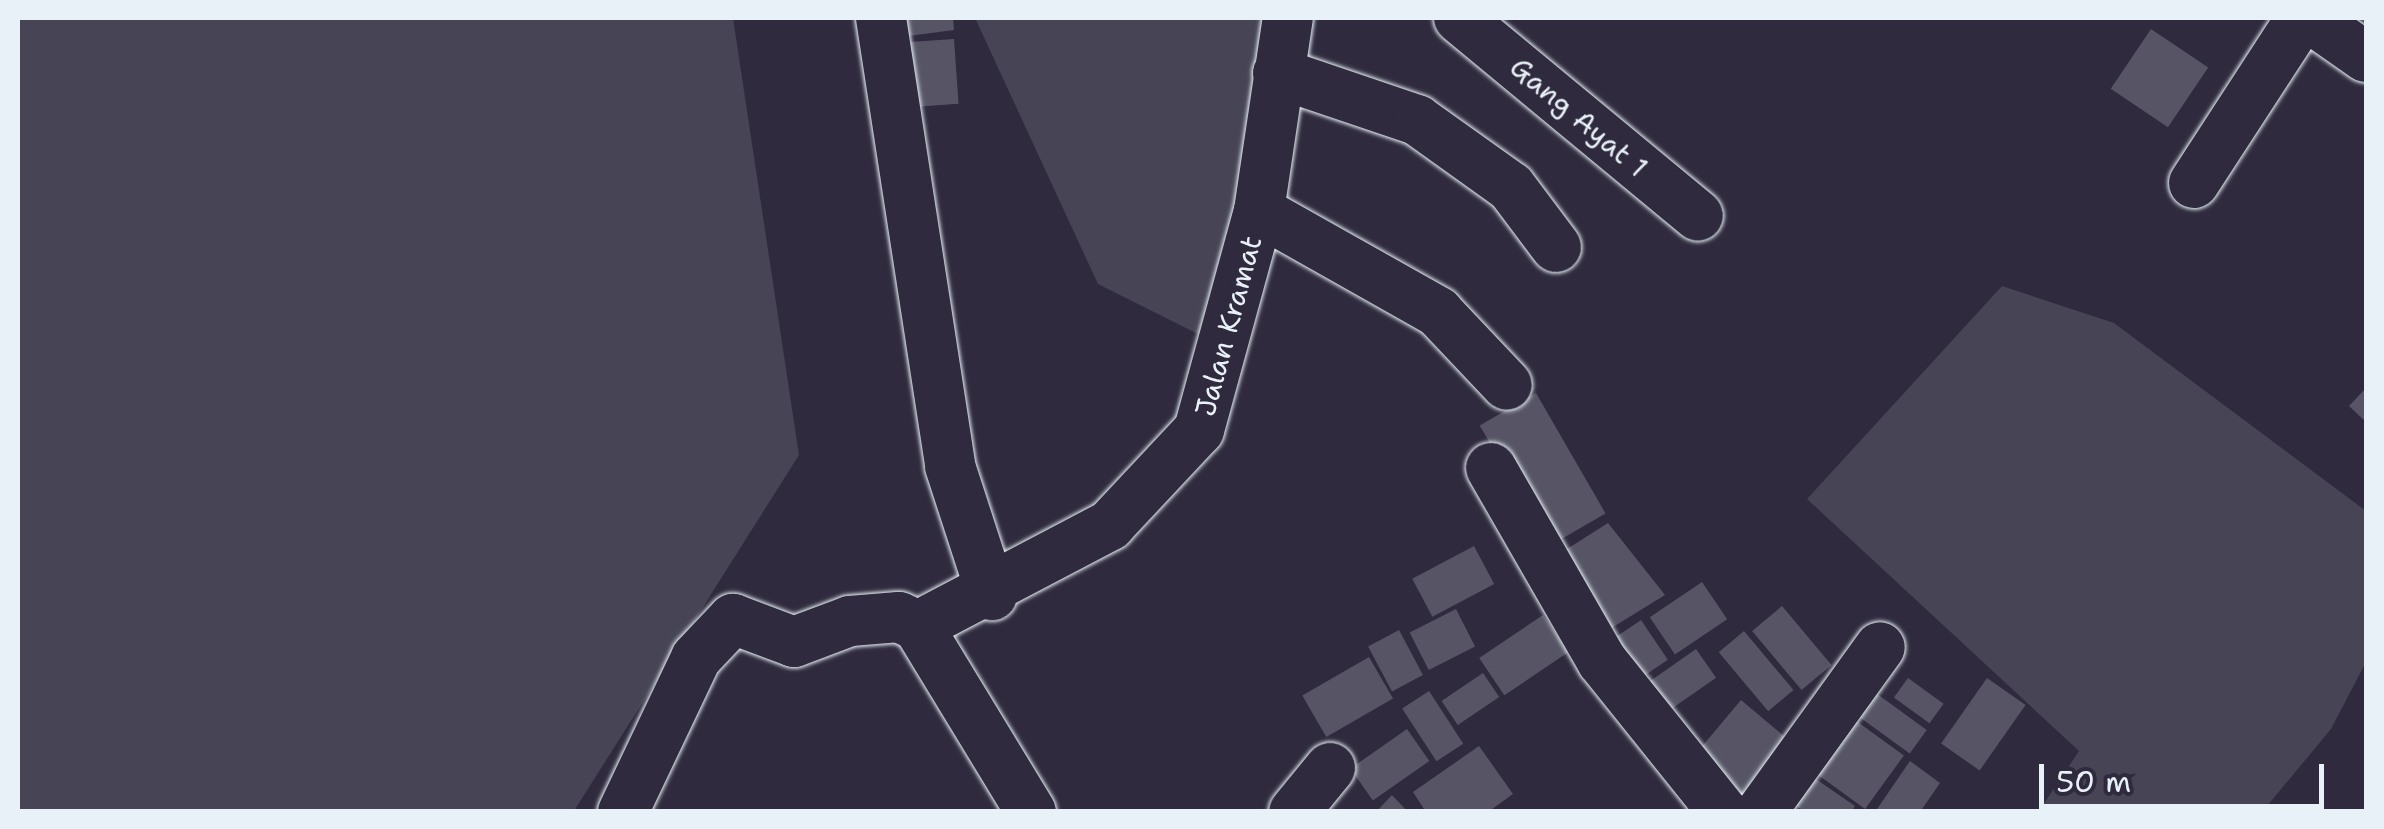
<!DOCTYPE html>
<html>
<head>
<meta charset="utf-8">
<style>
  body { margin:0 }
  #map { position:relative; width:2384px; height:829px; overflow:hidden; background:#2f2a3d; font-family:"Shantell Sans",sans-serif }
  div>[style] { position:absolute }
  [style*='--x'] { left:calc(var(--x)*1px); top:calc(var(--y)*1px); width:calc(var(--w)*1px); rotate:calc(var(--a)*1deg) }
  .green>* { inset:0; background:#464455 }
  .building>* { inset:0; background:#575565; transform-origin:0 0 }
  .roads { filter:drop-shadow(0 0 2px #e8f1f8) drop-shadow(0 0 2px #e8f1f8) }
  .minor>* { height:50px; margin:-25px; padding:0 25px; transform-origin:25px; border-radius:25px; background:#2f2a3d }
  span { translate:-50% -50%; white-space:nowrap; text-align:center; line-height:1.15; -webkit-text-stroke:10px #2f2a3d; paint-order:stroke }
  .street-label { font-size:28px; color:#e8f1f8 }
  .frame { position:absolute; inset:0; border:20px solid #e8f1f8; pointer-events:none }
  .scale { position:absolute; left:2039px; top:764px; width:285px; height:45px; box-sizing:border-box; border:5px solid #e8f1f8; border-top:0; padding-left:12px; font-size:30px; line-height:35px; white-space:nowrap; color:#e8f1f8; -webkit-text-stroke:8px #2f2a3d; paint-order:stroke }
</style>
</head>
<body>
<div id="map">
  <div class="green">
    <div style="clip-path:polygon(18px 18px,733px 18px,799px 455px,574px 811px,18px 811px)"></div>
    <div style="clip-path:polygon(975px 18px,1302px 18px,1230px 350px,1098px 284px)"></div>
    <div style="clip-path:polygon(2002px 286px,2114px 323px,2366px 511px,2366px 662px,2331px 729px,2263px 811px,2039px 811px,2079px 751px,1807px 499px)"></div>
  </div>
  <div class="building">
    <div style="clip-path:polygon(890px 18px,953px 18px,954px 30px,893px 38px)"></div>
    <div style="left:2151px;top:29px;width:69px;height:72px;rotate:34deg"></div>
    <div style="left:954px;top:39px;width:65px;height:55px;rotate:86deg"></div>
    <div style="clip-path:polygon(2366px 388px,2366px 422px,2349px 406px)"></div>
    <div style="left:1536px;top:393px;width:139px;height:65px;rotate:60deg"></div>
    <div style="clip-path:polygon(1608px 523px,1665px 595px,1605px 632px,1556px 556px)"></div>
    <div style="left:1474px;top:546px;width:43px;height:70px;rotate:62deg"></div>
    <div style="left:1702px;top:582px;width:45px;height:63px;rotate:56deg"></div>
    <div style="left:1782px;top:606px;width:77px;height:39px;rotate:50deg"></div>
    <div style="left:1456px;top:609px;width:42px;height:52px;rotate:63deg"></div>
    <div style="left:1543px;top:615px;width:45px;height:77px;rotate:56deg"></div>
    <div style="left:1641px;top:620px;width:48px;height:45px;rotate:56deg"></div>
    <div style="left:1399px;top:630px;width:51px;height:35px;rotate:62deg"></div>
    <div style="left:1744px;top:631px;width:77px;height:33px;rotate:50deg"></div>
    <div style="left:1696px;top:649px;width:35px;height:74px;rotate:55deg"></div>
    <div style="left:1369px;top:657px;width:48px;height:77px;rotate:60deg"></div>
    <div style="left:1483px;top:673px;width:29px;height:50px;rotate:56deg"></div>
    <div style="left:1908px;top:678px;width:44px;height:24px;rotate:36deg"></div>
    <div style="left:1987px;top:678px;width:47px;height:80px;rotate:35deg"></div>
    <div style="left:1862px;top:683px;width:80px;height:29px;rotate:36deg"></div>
    <div style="left:1429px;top:691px;width:63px;height:32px;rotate:57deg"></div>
    <div style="left:1741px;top:700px;width:61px;height:82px;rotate:40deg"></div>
    <div style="left:1844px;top:712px;width:74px;height:66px;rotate:36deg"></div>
    <div style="left:1407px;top:729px;width:39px;height:69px;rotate:55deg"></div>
    <div style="clip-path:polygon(1479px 746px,1513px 794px,1488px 812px,1426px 812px,1413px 792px)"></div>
    <div style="clip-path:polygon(1910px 761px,1940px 783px,1920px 812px,1875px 812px)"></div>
    <div style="clip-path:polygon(1810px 775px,1855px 806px,1851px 812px,1805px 812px,1791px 802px)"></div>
    <div style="clip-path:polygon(1392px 795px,1408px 812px,1376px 812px)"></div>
  </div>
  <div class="roads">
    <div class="minor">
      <div style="--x:881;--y:18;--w:453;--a:81.2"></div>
      <div style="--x:950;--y:466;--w:136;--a:72"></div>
      <div style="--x:1459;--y:18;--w:310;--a:39.6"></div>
      <div style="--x:2310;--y:18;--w:68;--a:34.9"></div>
      <div style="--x:1278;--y:73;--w:147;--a:18.7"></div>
      <div style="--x:1417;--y:120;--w:115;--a:35.5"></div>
      <div style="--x:1511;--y:187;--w:75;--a:53.1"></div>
      <div style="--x:2194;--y:183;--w:197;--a:-57"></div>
      <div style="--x:1259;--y:211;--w:206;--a:29.4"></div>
      <div style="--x:1438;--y:312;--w:100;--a:46.6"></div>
      <div style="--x:1491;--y:468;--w:223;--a:60.1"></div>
      <div style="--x:1602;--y:661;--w:193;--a:51.3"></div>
      <div style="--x:623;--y:812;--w:170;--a:-64.6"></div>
      <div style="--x:696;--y:658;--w:54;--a:-46.5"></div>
      <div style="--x:733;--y:619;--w:65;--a:20.7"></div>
      <div style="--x:794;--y:642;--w:60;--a:-20.6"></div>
      <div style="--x:850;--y:621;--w:49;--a:-4.7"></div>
      <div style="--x:899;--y:617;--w:21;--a:25"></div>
      <div style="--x:1031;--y:812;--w:218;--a:-121.3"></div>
      <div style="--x:918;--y:626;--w:217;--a:-27.7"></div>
      <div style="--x:1110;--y:525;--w:130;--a:-46.9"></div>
      <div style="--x:1199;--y:430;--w:227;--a:-74.7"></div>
      <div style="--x:1259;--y:211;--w:195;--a:-81.5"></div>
      <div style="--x:1294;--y:812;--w:57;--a:-50.7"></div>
      <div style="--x:1761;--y:812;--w:203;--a:-54.2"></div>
    </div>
  </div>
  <div class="street-label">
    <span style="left:1579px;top:117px;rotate:40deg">Gang Ayat 1</span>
    <span style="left:1228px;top:326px;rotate:-75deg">Jalan Kramat</span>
  </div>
  <div class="frame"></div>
  <div class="scale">50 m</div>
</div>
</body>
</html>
